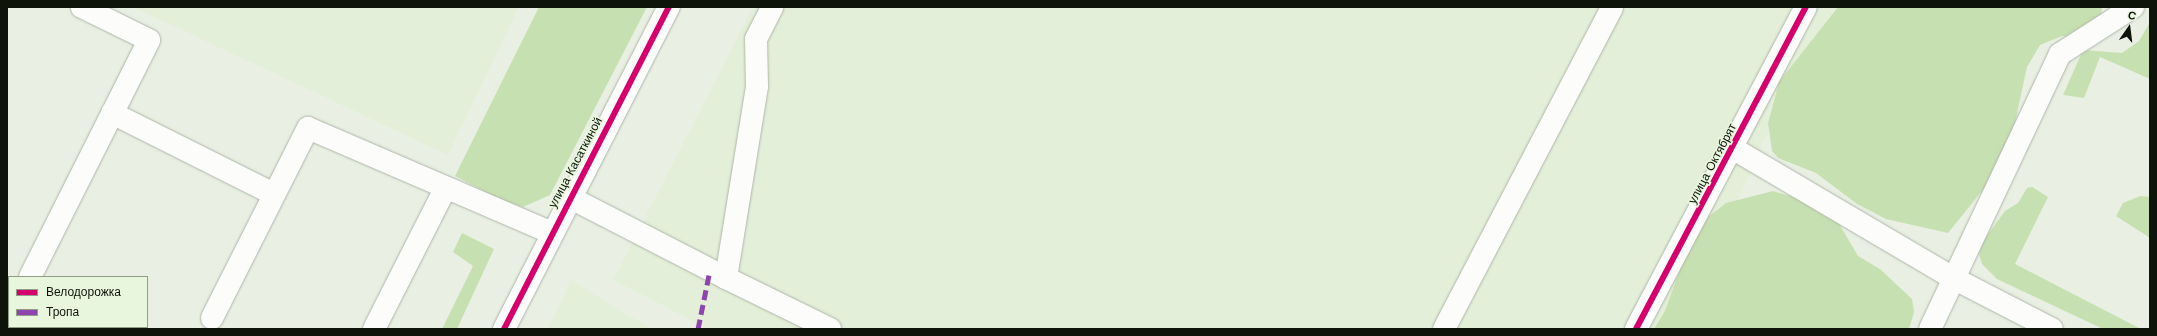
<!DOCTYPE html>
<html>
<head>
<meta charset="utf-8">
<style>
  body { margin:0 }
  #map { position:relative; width:2157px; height:336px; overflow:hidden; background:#e9f0e3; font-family:"Work Sans",sans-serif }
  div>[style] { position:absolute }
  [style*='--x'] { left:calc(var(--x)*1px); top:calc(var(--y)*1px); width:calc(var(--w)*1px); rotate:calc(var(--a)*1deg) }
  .built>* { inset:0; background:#e3efd8 }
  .green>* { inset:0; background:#c7e0b2 }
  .roads { filter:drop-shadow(0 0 1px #afb5aa) drop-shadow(0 0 1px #afb5aa) }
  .minor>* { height:22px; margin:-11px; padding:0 11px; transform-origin:11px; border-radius:11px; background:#fcfdfb }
  .quiet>* { height:5px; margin-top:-2.5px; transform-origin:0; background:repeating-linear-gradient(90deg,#8e44ad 0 10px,transparent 0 15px) }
  .cycleway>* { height:6px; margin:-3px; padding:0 3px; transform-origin:3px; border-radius:3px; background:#d6006c }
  span { translate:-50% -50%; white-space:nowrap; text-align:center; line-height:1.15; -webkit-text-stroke:3.5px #e8f6dd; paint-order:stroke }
  .street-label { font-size:12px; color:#0f140b }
  .frame { position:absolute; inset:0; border:8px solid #0f140b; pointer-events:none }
  .legend { position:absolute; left:8px; top:276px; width:140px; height:52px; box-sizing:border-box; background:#e8f6dd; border:1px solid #919c89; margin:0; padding:5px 7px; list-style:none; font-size:12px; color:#0f140b }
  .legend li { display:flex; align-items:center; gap:8px; height:20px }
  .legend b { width:20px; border:1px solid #919c89 }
  .north { position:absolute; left:2109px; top:8px; width:40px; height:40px; -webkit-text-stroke:3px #e8f6dd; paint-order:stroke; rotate:14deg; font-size:11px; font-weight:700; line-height:16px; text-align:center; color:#0f140b }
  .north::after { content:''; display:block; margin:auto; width:14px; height:18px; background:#0f140b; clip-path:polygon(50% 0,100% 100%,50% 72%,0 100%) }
</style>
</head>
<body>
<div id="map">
  <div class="built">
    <div style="clip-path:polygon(133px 7px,519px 7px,448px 155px)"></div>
    <div style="clip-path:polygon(753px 7px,1838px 7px,1779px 82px,1769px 111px,1768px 132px,1738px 200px,1716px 209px,1701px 226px,1683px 261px,1665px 311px,1654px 329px,709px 329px,613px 280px)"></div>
    <div style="clip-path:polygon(571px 280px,651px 329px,548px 329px)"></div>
  </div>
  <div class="green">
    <div style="clip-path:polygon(539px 7px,647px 7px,550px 195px,523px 207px,499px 199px,455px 176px)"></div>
    <div style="clip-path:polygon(1838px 7px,2102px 7px,2102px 9px,2099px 22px,2073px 37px,2062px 36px,2040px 45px,2027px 67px,2007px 160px,1948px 233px,1886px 219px,1857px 204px,1816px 173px,1778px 158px,1772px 151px,1768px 123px,1779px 82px)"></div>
    <div style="clip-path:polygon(2150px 22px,2150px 79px,2100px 57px,2084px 98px,2063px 95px,2083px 50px,2122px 53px,2139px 41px)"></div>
    <div style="clip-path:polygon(2032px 187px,2048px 197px,2015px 264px,2141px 329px,2103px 329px,1997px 279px,1982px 264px,1979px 254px,1983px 241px,2005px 211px,2018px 203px,2027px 188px)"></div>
    <div style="clip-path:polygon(1773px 191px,1796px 198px,1838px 222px,1858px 256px,1880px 269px,1912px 299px,1914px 312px,1909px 329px,1654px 329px,1665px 311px,1683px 261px,1708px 217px,1726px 203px)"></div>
    <div style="clip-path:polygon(2140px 196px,2150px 197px,2150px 238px,2116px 216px,2123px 203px)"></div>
    <div style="clip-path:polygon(462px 233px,494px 249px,457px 329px,442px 329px,473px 266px,453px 252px)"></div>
  </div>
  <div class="roads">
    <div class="minor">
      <div style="--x:112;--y:113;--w:181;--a:26.6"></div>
      <div style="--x:1734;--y:149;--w:256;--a:30.5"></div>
      <div style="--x:1955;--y:279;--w:109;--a:27.3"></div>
      <div style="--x:571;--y:198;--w:174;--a:27.3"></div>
      <div style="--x:726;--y:278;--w:194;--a:-80.8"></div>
      <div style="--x:757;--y:86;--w:47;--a:-91.2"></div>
      <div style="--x:756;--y:39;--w:36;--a:-63"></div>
      <div style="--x:30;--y:277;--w:265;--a:-63.3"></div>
      <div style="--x:149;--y:40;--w:75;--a:-153.8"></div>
      <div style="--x:726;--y:278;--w:116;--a:26.1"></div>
      <div style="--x:7;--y:295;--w:2;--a:27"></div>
      <div style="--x:212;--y:318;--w:213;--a:-63.2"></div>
      <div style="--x:308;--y:128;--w:266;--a:23.3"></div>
      <div style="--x:7;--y:324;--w:4;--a:-63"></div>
      <div style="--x:374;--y:329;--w:157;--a:-63.1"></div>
      <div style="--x:504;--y:329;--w:362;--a:-62.9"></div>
      <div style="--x:1444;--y:329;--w:363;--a:-62.4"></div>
      <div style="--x:1636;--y:329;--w:364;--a:-62.2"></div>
      <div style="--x:1930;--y:329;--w:304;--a:-64.7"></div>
      <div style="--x:2060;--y:54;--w:87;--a:-32.8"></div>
    </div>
  </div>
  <div class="quiet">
    <div style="--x:698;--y:329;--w:60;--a:-78.5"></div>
  </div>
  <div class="cycleway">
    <div style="--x:504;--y:329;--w:362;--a:-62.9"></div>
    <div style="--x:1636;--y:329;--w:364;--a:-62.2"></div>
  </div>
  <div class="street-label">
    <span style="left:576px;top:163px;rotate:-62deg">улица Касаткиной</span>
    <span style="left:1713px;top:164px;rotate:-62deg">улица Октябрят</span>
  </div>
  <div class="frame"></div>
  <ul class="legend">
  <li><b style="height:5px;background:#d6006c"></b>Велодорожка</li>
  <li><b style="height:5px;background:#8e44ad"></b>Тропа</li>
  </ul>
  <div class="north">С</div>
</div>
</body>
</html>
